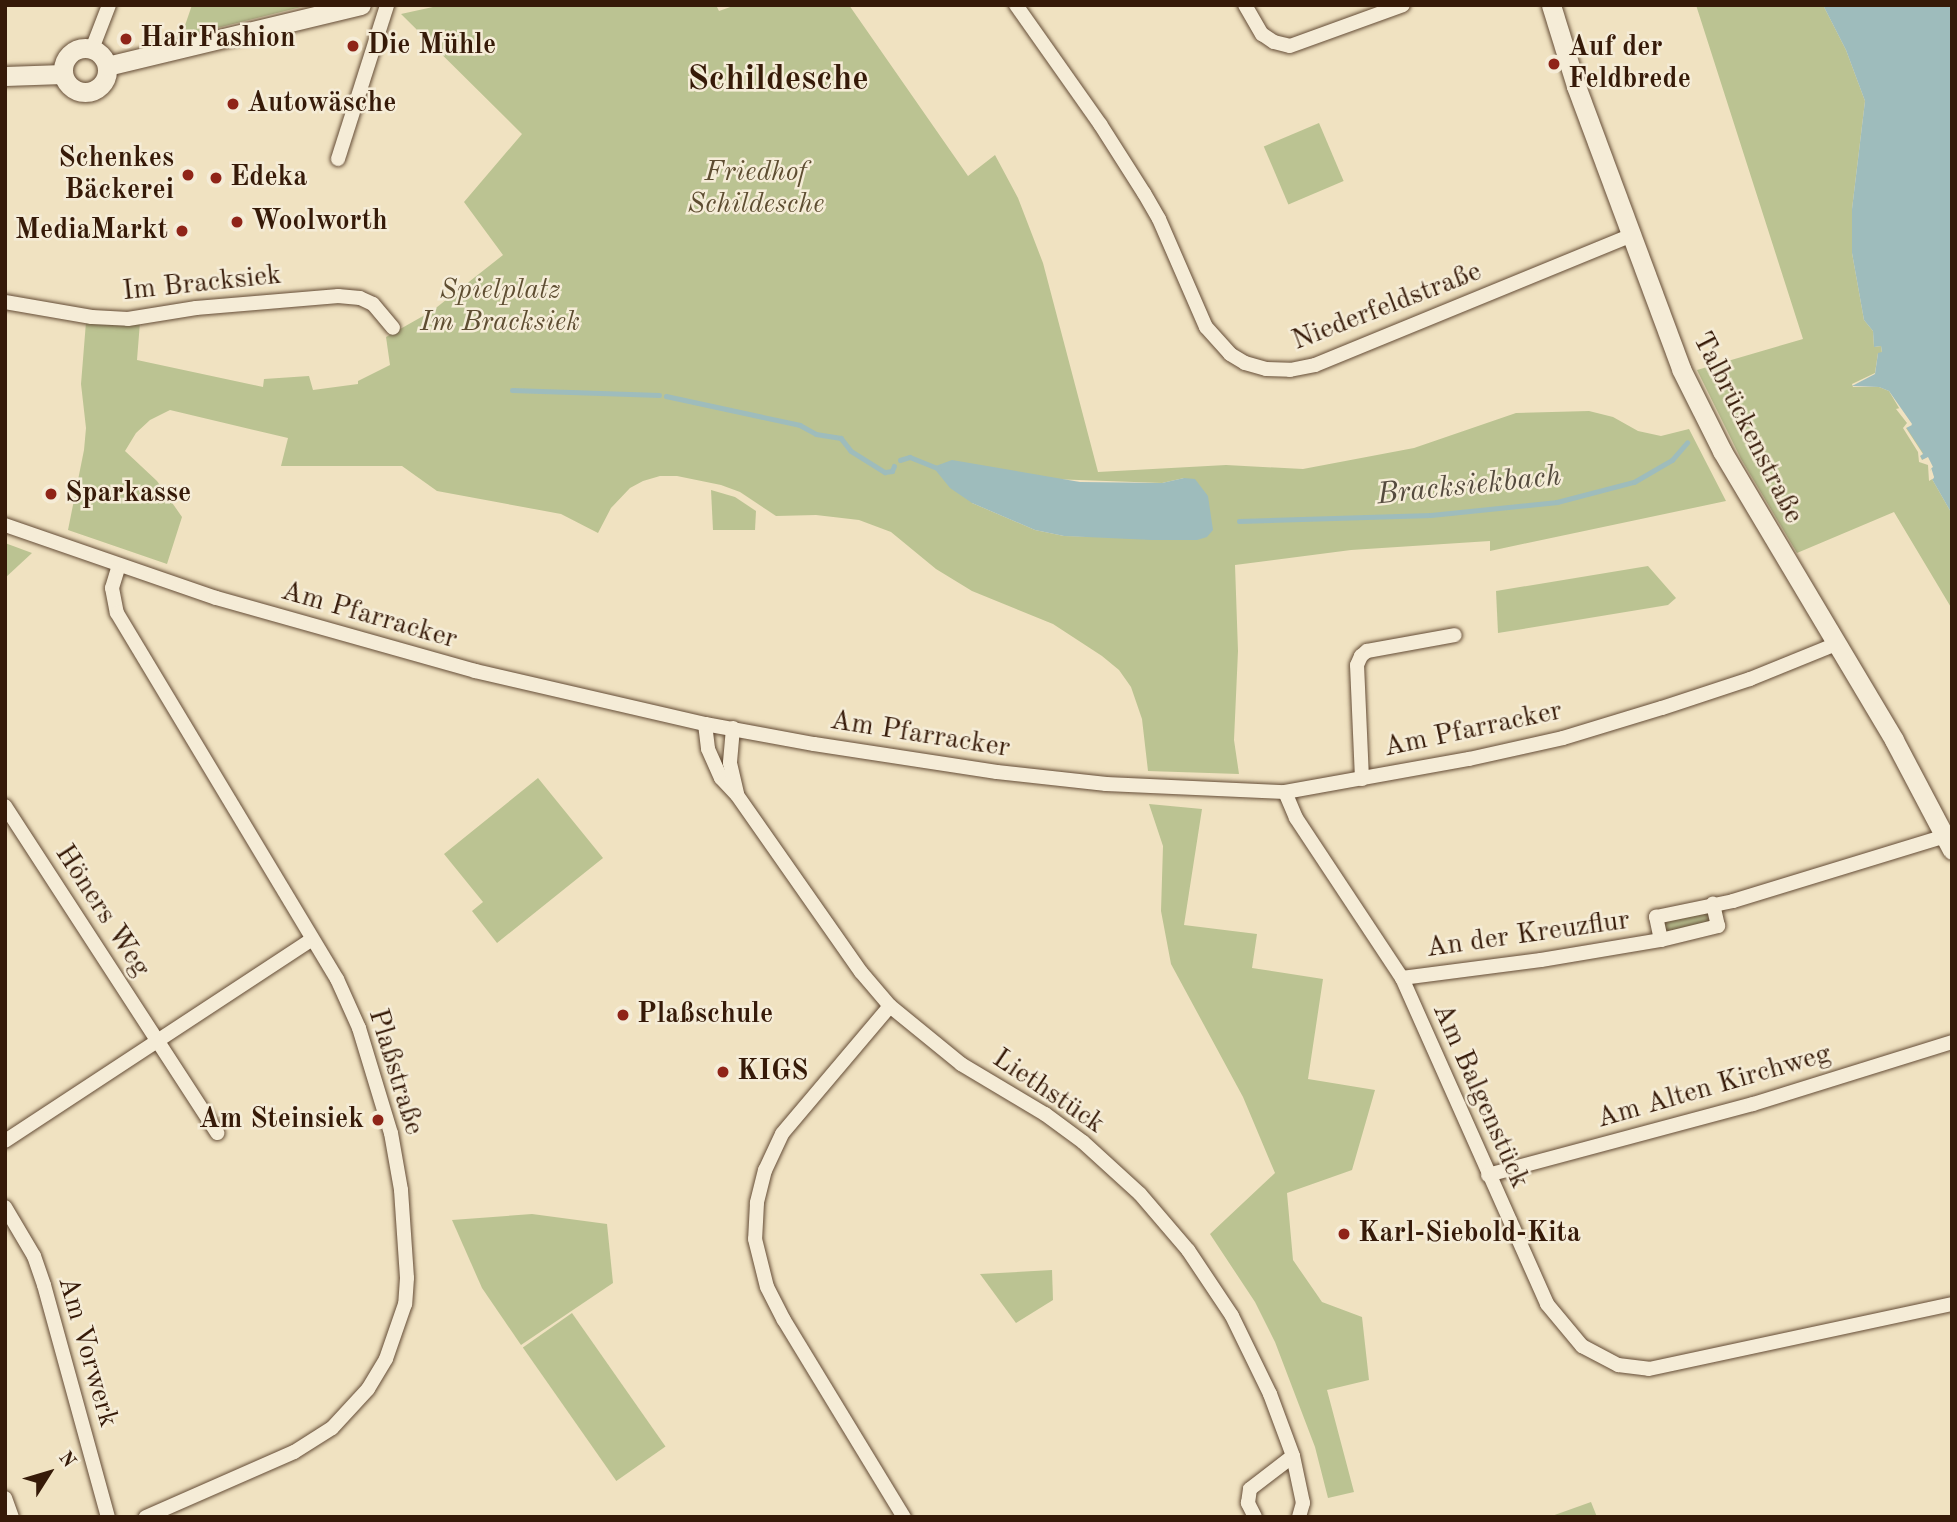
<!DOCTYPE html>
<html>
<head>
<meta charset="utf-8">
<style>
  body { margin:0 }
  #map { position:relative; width:1957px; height:1522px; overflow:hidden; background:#f0e2c1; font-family:"Old Standard TT",serif }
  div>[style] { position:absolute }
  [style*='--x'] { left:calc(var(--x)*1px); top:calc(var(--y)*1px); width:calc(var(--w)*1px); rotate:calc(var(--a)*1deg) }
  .green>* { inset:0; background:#bbc392; transform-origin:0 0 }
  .water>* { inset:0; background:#9ebcbc }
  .pier>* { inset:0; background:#f0e2c1 }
  .stream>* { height:4.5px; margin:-2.25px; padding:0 2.25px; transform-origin:2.25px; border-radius:2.25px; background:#9ebcbc }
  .roads { filter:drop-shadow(0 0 2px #644c36) drop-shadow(0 0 2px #644c36) }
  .street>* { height:14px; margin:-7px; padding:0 7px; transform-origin:7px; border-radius:7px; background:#f5ecd7 }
  .secondary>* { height:19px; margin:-9.5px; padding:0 9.5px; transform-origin:9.5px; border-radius:9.5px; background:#f5ecd7 }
  .secondary>.ring { margin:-9.5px; padding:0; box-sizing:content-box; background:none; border:19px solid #f5ecd7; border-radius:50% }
  .dots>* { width:19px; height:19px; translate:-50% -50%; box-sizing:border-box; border:4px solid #f5ecd7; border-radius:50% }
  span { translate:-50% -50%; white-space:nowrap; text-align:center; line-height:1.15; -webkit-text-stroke:5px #f5ecd7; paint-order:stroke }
  .poi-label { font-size:28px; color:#361a08; font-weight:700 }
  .left { translate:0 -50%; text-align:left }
  .right { translate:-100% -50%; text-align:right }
  .park-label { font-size:28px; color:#5e4d31; font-style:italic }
  .street-label { font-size:28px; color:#361a08 }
  .water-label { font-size:30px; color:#554b3e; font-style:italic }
  .district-label { font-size:35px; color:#361a08; font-weight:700 }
  .frame { position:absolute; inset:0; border:7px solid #361a08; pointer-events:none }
  .north { position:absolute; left:14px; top:1438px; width:70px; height:70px; -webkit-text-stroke:5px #f5ecd7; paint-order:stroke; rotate:53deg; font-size:19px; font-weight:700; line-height:28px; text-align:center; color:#361a08 }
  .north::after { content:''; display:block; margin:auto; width:24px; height:32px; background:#361a08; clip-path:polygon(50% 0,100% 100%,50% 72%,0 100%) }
</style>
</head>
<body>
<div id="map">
  <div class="green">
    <div style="clip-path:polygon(192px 5px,309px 5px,181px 37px)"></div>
    <div style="clip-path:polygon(evenodd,442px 5px,716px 5px,719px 11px,736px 5px,849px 5px,968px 176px,995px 155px,1018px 198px,1043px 263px,1098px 472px,1226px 465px,1303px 469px,1414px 448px,1516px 413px,1589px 411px,1613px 417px,1638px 431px,1661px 436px,1689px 429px,1726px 501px,1490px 551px,1490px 541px,1351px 550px,1235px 565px,1238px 651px,1234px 740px,1239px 774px,1148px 771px,1142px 719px,1131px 687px,1119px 670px,1102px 656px,1053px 624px,972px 591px,936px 569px,891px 532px,859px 520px,816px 515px,776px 516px,740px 492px,721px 485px,677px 476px,660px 476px,643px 481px,630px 488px,611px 508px,598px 533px,561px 514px,437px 491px,402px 466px,281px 466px,288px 438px,170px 410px,150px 420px,136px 433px,125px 451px,157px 481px,182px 517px,167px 564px,68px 530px,84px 450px,86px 428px,81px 384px,86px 322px,140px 322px,137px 360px,263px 387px,264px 379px,309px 376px,313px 390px,358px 384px,358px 381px,390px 365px,386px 337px,432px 311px,503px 255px,464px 202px,522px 134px,401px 14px,442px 5px,1184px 478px,1172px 539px,1064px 536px,1035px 530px,972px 503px,1051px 479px,1162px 483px,1184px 478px)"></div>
    <div style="clip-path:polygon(1696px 5px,1823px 5px,1846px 50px,1865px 101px,1852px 209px,1852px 253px,1864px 320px,1873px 331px,1874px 347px,1881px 346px,1882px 353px,1878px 353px,1875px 373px,1852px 384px,1853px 387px,1879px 387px,1889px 391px,1928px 457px,1932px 479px,1952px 514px,1952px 609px,1894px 512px,1797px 553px,1741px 459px,1697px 370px,1803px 339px)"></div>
    <div style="left:1319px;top:123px;width:63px;height:60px;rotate:67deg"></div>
    <div style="clip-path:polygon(711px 490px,735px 497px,756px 511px,755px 530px,713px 530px)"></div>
    <div style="clip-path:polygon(5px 543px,32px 553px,5px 578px)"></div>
    <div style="clip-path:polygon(1648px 566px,1676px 598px,1668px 605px,1498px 633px,1496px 591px)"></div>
    <div style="clip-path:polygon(538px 778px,603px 858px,497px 943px,472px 911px,483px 902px,444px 854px)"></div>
    <div style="clip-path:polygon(1149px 804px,1202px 809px,1184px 925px,1257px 934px,1252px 968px,1323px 979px,1308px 1079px,1375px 1090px,1352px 1170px,1287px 1193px,1293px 1260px,1322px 1302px,1362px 1317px,1369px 1380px,1327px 1390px,1354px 1492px,1328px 1498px,1315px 1447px,1275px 1342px,1255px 1302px,1210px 1234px,1275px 1173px,1243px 1097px,1171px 964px,1161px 911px,1163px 846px)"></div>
    <div style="left:1707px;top:909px;width:14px;height:46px;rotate:78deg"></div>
    <div style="clip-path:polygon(532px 1214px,607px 1224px,613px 1283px,521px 1345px,482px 1288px,452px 1220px)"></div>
    <div style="clip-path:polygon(1052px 1270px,1053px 1300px,1016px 1323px,980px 1274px)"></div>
    <div style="left:572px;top:1313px;width:163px;height:60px;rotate:55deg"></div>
    <div style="clip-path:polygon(1591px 1502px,1597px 1517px,1549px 1517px)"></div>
  </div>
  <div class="water">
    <div style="clip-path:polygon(1823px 5px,1952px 5px,1952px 514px,1932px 479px,1934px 477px,1928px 458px,1922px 460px,1920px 455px,1923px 453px,1906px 427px,1912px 424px,1889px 391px,1879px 387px,1852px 386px,1875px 374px,1878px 353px,1882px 352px,1881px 346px,1874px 347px,1873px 331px,1864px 320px,1852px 253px,1852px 209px,1865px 101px,1846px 50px)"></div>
    <div style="clip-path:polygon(952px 460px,1080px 482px,1162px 483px,1184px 478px,1195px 479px,1208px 496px,1213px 530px,1207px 537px,1197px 540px,1152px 540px,1064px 536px,1035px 530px,972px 503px,950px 488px,933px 467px)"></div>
  </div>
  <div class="pier">
    <div style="clip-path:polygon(1900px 408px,1912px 425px,1906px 428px,1923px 454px,1920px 456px,1922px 460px,1928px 457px,1933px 467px,1930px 469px,1934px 478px,1929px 481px,1928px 465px,1919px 462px,1918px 452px,1903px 428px,1907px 423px,1896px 409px)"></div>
  </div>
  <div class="stream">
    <div style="--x:512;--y:390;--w:147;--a:1.9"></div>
    <div style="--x:666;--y:396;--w:137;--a:12.2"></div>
    <div style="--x:800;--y:425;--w:18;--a:29"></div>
    <div style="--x:816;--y:434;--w:25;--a:9"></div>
    <div style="--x:841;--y:438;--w:16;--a:52"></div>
    <div style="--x:851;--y:451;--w:40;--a:32"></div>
    <div style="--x:885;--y:472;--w:7;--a:-8"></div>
    <div style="--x:892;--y:471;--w:5;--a:-68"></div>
    <div style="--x:900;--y:460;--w:10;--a:-17"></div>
    <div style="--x:910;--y:457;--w:31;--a:22"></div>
    <div style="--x:1239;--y:521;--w:192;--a:-1.8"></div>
    <div style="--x:1431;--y:515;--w:127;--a:-5.9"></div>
    <div style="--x:1557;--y:502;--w:80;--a:-14.6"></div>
    <div style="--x:1634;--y:482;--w:44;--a:-30.1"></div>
    <div style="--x:1672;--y:460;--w:23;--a:-49"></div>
  </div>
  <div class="roads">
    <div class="street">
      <div style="--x:1016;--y:5;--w:146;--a:54.8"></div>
      <div style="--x:1100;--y:124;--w:82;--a:57.5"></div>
      <div style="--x:1144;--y:193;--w:30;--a:60"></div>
      <div style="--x:1159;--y:219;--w:118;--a:66.5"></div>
      <div style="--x:1206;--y:327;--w:36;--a:48"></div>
      <div style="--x:1230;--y:354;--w:17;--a:31"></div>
      <div style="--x:1245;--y:363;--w:22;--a:16"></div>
      <div style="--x:1266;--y:369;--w:24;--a:2"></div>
      <div style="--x:1290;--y:370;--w:25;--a:-11"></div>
      <div style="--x:1315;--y:365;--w:340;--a:-22.3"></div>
      <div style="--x:1245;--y:5;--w:34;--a:60"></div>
      <div style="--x:1262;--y:34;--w:14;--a:34"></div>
      <div style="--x:1274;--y:42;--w:16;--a:14"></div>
      <div style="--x:1290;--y:46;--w:120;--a:-19.9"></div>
      <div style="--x:92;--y:49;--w:47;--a:-68.9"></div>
      <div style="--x:338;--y:159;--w:162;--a:-72.3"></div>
      <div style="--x:5;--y:302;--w:88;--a:9.8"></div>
      <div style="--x:92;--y:317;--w:36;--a:3"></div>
      <div style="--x:128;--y:319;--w:69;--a:-9.2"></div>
      <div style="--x:196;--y:308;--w:143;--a:-4.8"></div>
      <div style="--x:338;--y:296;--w:22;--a:5"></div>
      <div style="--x:360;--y:298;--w:14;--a:25"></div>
      <div style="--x:373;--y:304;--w:31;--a:50"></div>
      <div style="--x:5;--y:525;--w:223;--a:19.1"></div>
      <div style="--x:216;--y:598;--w:269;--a:15.7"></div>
      <div style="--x:475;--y:671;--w:236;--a:13"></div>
      <div style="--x:705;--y:724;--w:111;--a:10.4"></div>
      <div style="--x:814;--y:744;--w:185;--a:8.7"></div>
      <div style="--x:997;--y:772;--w:110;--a:6.3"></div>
      <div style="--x:1106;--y:784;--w:179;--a:2.6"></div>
      <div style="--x:1285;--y:792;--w:187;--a:-10.2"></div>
      <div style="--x:1469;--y:759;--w:96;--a:-12.6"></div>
      <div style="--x:1563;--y:738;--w:103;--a:-16.9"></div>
      <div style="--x:1662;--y:708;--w:93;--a:-18.2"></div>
      <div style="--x:1750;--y:679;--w:93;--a:-22.1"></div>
      <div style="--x:119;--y:565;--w:24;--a:107"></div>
      <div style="--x:112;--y:588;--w:25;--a:79"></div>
      <div style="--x:117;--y:613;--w:427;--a:59"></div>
      <div style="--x:337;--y:979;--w:54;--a:65.8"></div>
      <div style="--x:359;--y:1028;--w:110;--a:73.1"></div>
      <div style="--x:391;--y:1133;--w:58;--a:80"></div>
      <div style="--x:401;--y:1190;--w:88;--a:86.1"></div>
      <div style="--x:407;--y:1278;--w:26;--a:94"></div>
      <div style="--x:405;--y:1304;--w:58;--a:109.1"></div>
      <div style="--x:386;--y:1359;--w:35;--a:121"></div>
      <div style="--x:368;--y:1389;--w:53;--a:132.7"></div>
      <div style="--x:332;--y:1428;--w:45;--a:147.7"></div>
      <div style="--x:294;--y:1452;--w:162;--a:156.3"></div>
      <div style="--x:705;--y:724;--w:25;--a:83"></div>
      <div style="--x:708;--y:749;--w:32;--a:66"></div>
      <div style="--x:721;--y:778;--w:23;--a:47"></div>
      <div style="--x:737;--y:795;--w:216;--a:55"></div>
      <div style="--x:861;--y:972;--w:45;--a:49.5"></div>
      <div style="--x:890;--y:1006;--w:92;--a:39.2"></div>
      <div style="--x:961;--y:1064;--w:98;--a:30.8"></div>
      <div style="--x:1045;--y:1114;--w:47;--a:36.4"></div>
      <div style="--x:1083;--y:1142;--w:77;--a:42.4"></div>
      <div style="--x:1140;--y:1194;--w:74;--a:49.4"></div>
      <div style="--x:1188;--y:1250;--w:79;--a:56.3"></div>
      <div style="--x:1232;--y:1316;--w:87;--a:64"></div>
      <div style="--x:1270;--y:1394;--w:66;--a:69.6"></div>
      <div style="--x:1293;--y:1456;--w:48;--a:78"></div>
      <div style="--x:1303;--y:1503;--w:15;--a:106"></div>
      <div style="--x:733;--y:728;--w:35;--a:95"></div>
      <div style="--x:730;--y:763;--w:32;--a:77"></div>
      <div style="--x:1362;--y:779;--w:114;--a:-92.5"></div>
      <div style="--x:1357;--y:665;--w:10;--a:-66"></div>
      <div style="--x:1361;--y:656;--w:8;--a:-40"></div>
      <div style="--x:1367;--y:651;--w:89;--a:-10.3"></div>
      <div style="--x:1285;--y:792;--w:28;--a:67"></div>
      <div style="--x:1296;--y:818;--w:192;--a:56.5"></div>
      <div style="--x:1402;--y:978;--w:357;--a:66"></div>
      <div style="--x:1547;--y:1304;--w:55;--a:50.2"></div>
      <div style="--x:1582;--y:1346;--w:41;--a:27.8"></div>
      <div style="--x:1618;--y:1365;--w:31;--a:7"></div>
      <div style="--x:1649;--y:1369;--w:310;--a:-12.1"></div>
      <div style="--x:5;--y:806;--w:390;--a:57"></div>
      <div style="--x:1661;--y:940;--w:24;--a:-102"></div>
      <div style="--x:1656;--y:917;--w:79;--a:-11.7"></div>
      <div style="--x:1733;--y:901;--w:223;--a:-17"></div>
      <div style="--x:1402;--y:978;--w:140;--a:-7.4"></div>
      <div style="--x:1541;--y:960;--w:122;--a:-9.5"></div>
      <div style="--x:1661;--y:940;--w:59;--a:-13.8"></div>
      <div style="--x:1718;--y:926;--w:23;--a:-103"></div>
      <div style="--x:890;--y:1006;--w:167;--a:130.2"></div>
      <div style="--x:782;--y:1134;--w:40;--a:115"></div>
      <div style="--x:765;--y:1170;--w:34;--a:104"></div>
      <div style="--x:757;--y:1203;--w:36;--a:93"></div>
      <div style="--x:755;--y:1239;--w:49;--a:76"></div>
      <div style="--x:767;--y:1287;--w:37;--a:63"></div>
      <div style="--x:784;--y:1320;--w:231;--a:58.7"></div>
      <div style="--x:5;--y:1141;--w:367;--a:-33.3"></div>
      <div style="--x:1488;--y:1175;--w:274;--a:-15"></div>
      <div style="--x:1753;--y:1104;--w:208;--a:-17.3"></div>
      <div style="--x:5;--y:1207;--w:57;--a:59.4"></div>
      <div style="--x:34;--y:1256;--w:31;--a:71"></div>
      <div style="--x:44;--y:1285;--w:241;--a:74.6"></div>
      <div style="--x:5;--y:1498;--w:20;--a:70"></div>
      <div style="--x:1255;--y:1517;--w:16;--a:-117"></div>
      <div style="--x:1248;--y:1503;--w:14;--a:-82"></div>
      <div style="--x:1250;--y:1489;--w:54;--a:-37.5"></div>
    </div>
    <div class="secondary">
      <div style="--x:1551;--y:5;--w:85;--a:72.8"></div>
      <div style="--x:1576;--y:86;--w:302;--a:69.6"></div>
      <div style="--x:1681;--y:369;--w:92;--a:63.4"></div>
      <div style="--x:1722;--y:451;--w:336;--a:59.2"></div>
      <div style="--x:1894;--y:740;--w:124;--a:62.2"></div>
      <div class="ring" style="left:63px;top:48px;width:25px;height:25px"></div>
      <div style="--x:107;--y:66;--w:261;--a:-13.5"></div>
      <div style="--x:5;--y:76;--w:58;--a:-2"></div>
    </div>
  </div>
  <div class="dots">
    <div style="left:126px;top:39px;background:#8f2418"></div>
    <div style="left:353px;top:46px;background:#8f2418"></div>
    <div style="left:1554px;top:64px;background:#8f2418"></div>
    <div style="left:233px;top:104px;background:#8f2418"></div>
    <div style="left:188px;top:175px;background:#8f2418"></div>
    <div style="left:216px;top:178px;background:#8f2418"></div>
    <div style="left:237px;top:222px;background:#8f2418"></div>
    <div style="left:182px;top:231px;background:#8f2418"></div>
    <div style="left:51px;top:494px;background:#8f2418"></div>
    <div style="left:623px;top:1015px;background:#8f2418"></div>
    <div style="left:723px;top:1072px;background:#8f2418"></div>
    <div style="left:378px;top:1120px;background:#8f2418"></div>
    <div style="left:1344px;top:1234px;background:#8f2418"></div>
  </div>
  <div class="poi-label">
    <span class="left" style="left:140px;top:39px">HairFashion</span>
    <span class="left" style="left:367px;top:46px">Die Mühle</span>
    <span class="left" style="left:1568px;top:64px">Auf der<br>Feldbrede</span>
    <span class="left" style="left:247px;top:104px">Autowäsche</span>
    <span class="right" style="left:174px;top:175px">Schenkes<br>Bäckerei</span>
    <span class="left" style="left:230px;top:178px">Edeka</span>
    <span class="left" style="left:251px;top:222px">Woolworth</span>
    <span class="right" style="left:168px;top:231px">MediaMarkt</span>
    <span class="left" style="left:65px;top:494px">Sparkasse</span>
    <span class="left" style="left:637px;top:1015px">Plaßschule</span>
    <span class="left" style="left:737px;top:1072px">KIGS</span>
    <span class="right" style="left:364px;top:1120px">Am Steinsiek</span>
    <span class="left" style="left:1358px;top:1234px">Karl-Siebold-Kita</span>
  </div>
  <div class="park-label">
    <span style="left:756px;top:189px">Friedhof<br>Schildesche</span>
    <span style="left:500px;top:307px">Spielplatz<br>Im Bracksiek</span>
  </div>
  <div class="street-label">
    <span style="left:202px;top:284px;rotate:-6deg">Im Bracksiek</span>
    <span style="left:1387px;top:307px;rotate:-21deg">Niederfeldstraße</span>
    <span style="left:1747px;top:428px;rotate:63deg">Talbrückenstraße</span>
    <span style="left:369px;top:616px;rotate:16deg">Am Pfarracker</span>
    <span style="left:1473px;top:730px;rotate:-12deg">Am Pfarracker</span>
    <span style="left:920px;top:735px;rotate:9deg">Am Pfarracker</span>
    <span style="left:102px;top:911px;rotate:57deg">Höners Weg</span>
    <span style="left:1528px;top:935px;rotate:-8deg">An der Kreuzflur</span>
    <span style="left:395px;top:1072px;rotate:73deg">Plaßstraße</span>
    <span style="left:1714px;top:1087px;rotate:-16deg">Am Alten Kirchweg</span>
    <span style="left:1048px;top:1092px;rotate:34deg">Liethstück</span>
    <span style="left:1480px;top:1096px;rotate:66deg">Am Balgenstück</span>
    <span style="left:87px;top:1352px;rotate:74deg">Am Vorwerk</span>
  </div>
  <div class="water-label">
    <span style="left:1469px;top:486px;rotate:-6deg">Bracksiekbach</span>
  </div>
  <div class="district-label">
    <span style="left:778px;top:80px">Schildesche</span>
  </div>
  <div class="frame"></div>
  <div class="north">N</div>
</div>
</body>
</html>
